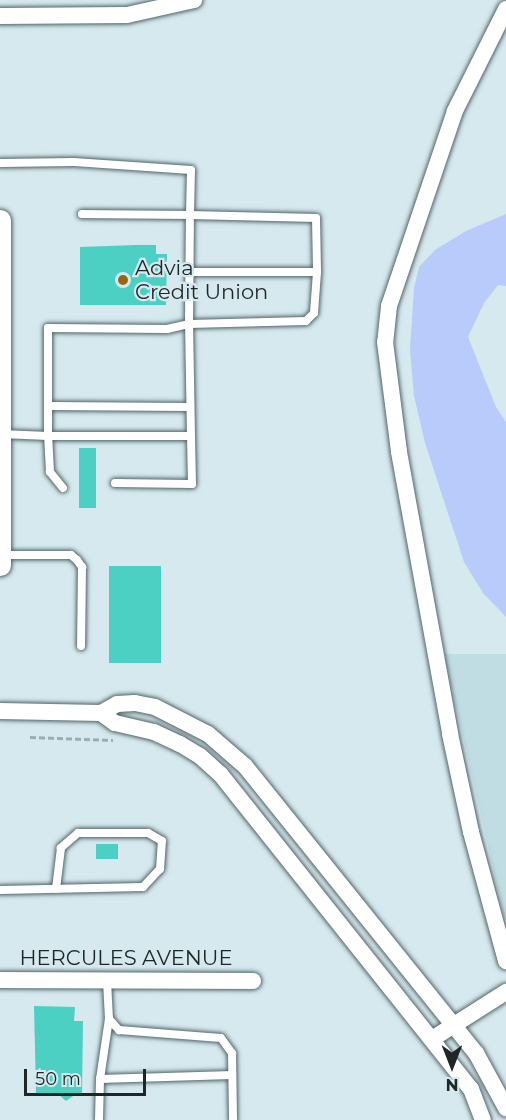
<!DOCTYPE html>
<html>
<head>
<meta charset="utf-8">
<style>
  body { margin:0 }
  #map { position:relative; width:506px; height:1120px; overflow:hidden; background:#d5e9ee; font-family:Montserrat,sans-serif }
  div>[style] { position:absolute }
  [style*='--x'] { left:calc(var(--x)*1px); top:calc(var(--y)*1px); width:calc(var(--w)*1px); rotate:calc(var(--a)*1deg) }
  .built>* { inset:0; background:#c0dde3 }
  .water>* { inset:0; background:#b8cbfa }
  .building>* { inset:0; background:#4cd0c3; transform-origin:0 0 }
  .path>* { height:3px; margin-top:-1.5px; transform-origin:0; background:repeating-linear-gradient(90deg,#9cacb0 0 6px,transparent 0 9px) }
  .roads { filter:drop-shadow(0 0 2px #536569) drop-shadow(0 0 2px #536569) }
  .service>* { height:8px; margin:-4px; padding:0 4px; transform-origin:4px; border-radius:4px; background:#fff }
  .minor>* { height:16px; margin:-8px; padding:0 8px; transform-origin:8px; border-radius:8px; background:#fff }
  .tertiary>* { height:21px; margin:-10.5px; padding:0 10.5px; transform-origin:10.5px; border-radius:10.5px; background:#fff }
  .dots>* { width:16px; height:16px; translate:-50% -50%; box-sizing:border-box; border:3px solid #d5e9ee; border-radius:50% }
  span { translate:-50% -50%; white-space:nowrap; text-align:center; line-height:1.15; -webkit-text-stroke:4.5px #d5e9ee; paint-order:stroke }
  .poi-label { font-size:21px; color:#1e2628 }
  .left { translate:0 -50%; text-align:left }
  .street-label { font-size:21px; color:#1e2628 }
  .north { position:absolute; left:422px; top:1036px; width:60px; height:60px; -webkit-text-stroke:4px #d5e9ee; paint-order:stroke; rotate:180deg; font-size:16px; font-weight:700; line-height:24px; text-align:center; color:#1e2628 }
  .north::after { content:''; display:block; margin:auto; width:21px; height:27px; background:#1e2628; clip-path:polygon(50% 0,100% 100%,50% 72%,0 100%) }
  .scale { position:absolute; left:24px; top:1069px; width:122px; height:27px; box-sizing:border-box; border:3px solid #1e2628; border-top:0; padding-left:8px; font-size:18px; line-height:21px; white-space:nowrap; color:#1e2628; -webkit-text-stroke:4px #d5e9ee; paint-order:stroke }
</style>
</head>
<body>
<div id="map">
  <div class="built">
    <div style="clip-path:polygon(444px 654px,506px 654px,506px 925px)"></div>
  </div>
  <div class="water">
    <div style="clip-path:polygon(506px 214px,506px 286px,498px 285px,484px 303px,468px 337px,496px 407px,506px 422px,506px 617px,483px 593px,464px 562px,425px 443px,414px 396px,410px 350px,414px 288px,419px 267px,435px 250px,466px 231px)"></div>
  </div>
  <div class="building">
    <div style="clip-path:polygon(136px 245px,156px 245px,156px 254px,167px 254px,166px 305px,80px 305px,80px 247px)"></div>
    <div style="left:79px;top:448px;width:17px;height:60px"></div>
    <div style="left:109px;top:566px;width:52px;height:97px"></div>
    <div style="left:96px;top:844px;width:22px;height:15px"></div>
    <div style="clip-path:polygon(34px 1006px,75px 1007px,74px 1021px,83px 1021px,82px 1095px,73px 1096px,66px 1101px,58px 1094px,36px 1093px)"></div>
  </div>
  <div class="path">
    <div style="--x:30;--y:737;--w:83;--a:2.1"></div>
  </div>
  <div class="roads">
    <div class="service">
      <div style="--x:0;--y:163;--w:74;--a:-0.8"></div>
      <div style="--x:74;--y:162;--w:117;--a:3.9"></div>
      <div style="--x:191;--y:170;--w:45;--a:91.3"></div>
      <div style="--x:190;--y:215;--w:126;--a:1.4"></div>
      <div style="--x:316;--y:218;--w:54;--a:88.9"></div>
      <div style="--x:317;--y:272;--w:127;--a:180"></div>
      <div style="--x:48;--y:406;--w:142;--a:0.4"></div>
      <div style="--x:1;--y:434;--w:47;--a:2.4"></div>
      <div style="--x:48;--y:436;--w:108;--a:-90"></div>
      <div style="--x:48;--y:328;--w:119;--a:0.5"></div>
      <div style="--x:167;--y:329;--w:23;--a:-13"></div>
      <div style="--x:189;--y:324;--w:109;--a:-89.5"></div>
      <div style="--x:190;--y:215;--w:108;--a:-179.5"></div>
      <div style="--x:115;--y:483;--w:77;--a:0.7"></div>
      <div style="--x:192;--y:484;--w:48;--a:-91.2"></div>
      <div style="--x:63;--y:488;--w:21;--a:-129"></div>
      <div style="--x:50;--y:472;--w:36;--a:-93"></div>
      <div style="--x:48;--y:436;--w:143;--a:0"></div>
      <div style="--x:191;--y:436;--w:112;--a:-91"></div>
      <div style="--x:189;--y:324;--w:117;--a:-1.5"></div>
      <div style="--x:306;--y:321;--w:11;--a:-45"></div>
      <div style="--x:314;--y:313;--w:41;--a:-85.8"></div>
      <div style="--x:1;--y:555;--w:70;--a:0"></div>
      <div style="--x:71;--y:555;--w:8;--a:40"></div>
      <div style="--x:77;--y:560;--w:9;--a:54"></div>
      <div style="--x:82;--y:567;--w:79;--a:90.7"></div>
      <div style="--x:0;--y:890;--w:143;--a:-1.2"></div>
      <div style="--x:143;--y:887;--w:25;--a:-47"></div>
      <div style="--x:160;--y:869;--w:28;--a:-86"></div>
      <div style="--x:162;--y:841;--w:16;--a:-150"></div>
      <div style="--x:148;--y:833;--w:70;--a:180"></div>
      <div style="--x:78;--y:833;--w:23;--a:139"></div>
      <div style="--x:61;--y:848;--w:41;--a:97"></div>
      <div style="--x:107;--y:981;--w:38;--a:87"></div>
      <div style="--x:109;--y:1019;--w:15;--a:48"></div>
      <div style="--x:119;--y:1030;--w:102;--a:4.5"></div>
      <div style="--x:221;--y:1038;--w:19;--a:54"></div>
      <div style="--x:232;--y:1053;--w:67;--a:89.1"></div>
      <div style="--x:100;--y:1079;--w:132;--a:-1.7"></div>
      <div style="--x:99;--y:1120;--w:41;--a:-88.6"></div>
      <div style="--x:100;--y:1079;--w:61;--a:-81.5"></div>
    </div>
    <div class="minor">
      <div style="--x:506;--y:9;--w:114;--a:116.6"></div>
      <div style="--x:455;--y:111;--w:206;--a:108.7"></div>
      <div style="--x:389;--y:306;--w:36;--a:96"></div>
      <div style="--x:385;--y:342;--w:111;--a:82.7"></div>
      <div style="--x:399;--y:452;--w:287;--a:79.7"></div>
      <div style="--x:450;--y:734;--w:100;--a:77.9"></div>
      <div style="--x:471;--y:832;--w:134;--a:74.8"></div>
      <div style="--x:0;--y:16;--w:127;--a:-0.5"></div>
      <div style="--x:127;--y:15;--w:69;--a:-12.6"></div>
      <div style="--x:0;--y:711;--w:101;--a:1.1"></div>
      <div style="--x:101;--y:713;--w:18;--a:-29"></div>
      <div style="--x:117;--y:704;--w:18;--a:-3"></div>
      <div style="--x:135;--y:703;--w:20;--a:11"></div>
      <div style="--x:155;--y:707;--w:59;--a:27"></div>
      <div style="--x:208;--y:734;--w:49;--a:40.9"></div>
      <div style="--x:245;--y:766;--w:368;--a:51.2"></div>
      <div style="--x:476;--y:1053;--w:63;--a:61.4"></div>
      <div style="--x:101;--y:713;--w:17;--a:36"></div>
      <div style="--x:115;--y:723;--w:40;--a:13"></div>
      <div style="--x:154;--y:732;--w:29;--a:25"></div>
      <div style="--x:180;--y:744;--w:23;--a:31"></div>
      <div style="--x:200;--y:756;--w:28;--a:42"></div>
      <div style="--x:221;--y:775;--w:401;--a:51.5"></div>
      <div style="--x:471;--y:1089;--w:33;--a:69"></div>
      <div style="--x:0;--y:980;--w:253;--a:0.2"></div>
      <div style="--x:432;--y:1039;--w:88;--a:-32.4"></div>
    </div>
    <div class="tertiary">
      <div style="--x:0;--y:220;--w:345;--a:90"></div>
    </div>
  </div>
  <div class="dots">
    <div style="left:123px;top:280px;background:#946714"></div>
  </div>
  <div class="poi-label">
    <span class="left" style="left:135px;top:280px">Advia<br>Credit Union</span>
  </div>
  <div class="street-label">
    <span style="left:126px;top:958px">HERCULES AVENUE</span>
  </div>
  <div class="north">N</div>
  <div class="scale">50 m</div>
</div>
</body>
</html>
